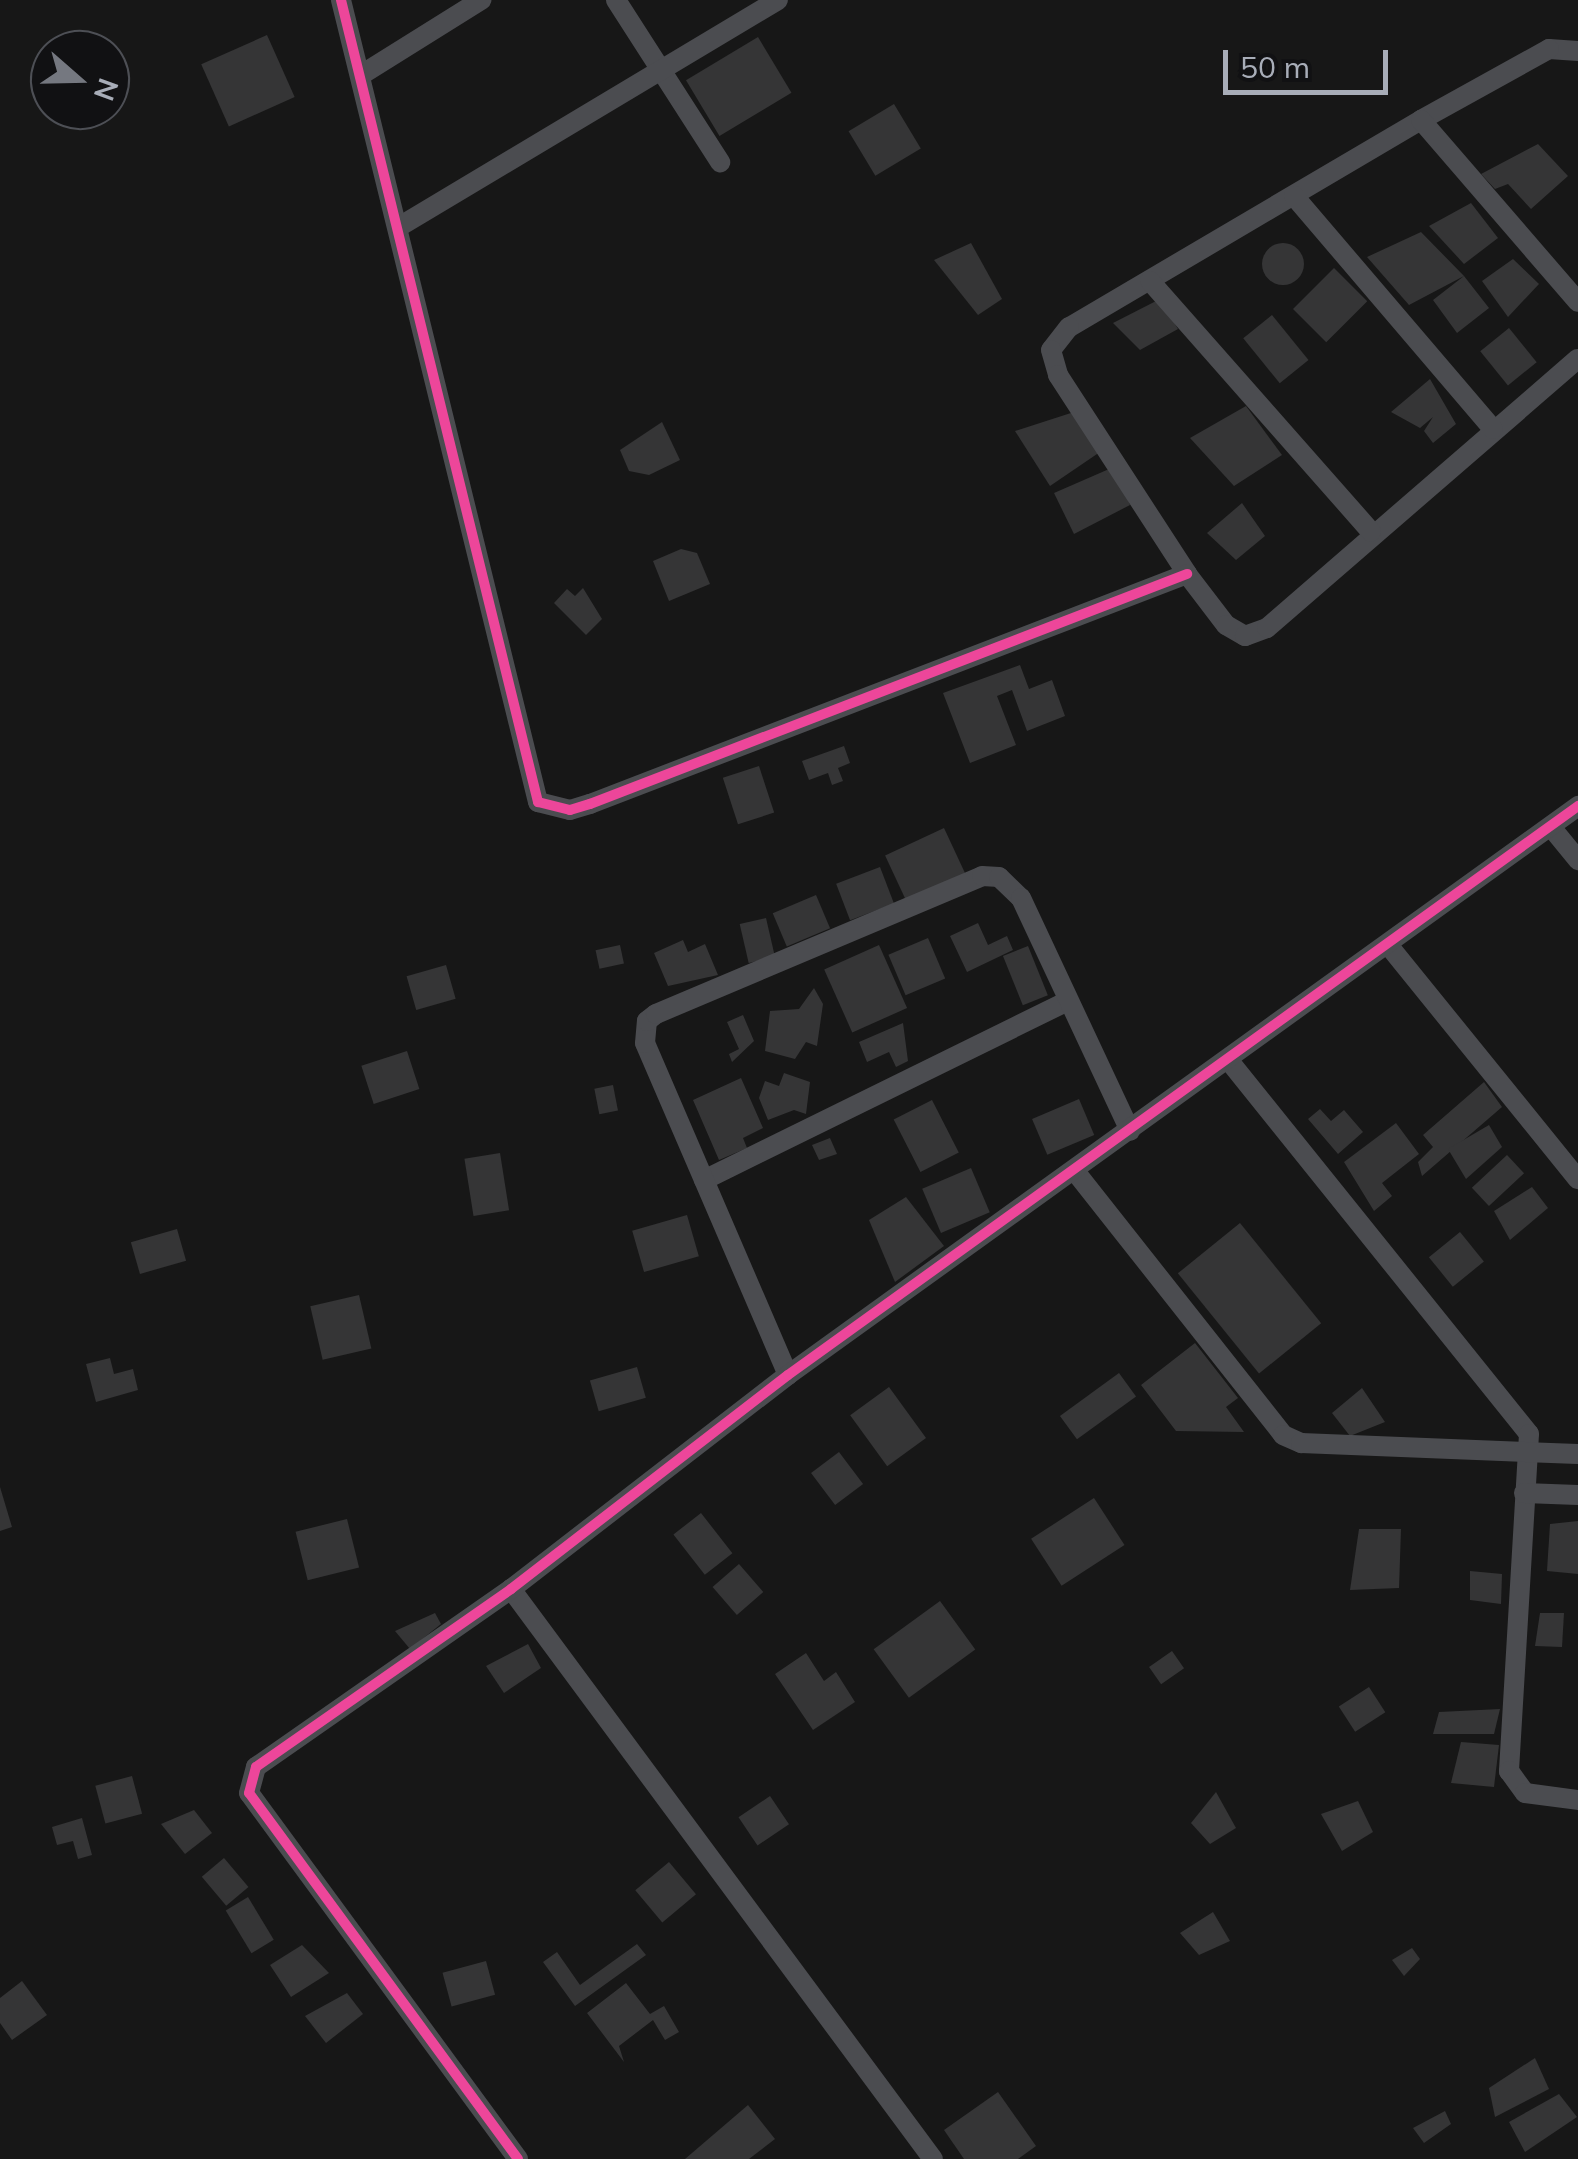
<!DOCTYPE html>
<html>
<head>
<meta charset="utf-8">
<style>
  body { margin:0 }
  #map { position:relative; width:1578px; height:2159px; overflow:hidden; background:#171717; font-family:Mulish,sans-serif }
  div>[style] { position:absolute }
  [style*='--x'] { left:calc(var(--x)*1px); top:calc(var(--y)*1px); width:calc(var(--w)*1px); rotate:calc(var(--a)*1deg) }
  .building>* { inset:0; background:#353536; transform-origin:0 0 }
  .round { border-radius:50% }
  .street>* { height:20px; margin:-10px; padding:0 10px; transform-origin:10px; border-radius:10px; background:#4b4c50 }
  .cycleway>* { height:10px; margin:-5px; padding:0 5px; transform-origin:5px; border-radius:5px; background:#ed469a }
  span { translate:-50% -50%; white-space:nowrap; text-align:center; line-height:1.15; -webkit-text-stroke:8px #111113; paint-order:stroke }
  .north { position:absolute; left:30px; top:30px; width:100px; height:100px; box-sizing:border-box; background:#111113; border:2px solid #4d4f55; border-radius:50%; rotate:110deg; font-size:28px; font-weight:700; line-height:40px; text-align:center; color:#a8adb8 }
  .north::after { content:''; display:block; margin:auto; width:35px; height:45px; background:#757880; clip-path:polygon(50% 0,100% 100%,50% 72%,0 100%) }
  .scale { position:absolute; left:1223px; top:50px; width:165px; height:45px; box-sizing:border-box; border:5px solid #a8adb8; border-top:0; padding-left:12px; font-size:30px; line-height:35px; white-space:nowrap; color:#a8adb8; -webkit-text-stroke:8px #111113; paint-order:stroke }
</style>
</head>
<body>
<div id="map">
  <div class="building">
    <div style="left:267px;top:35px;width:68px;height:72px;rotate:66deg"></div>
    <div style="left:758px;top:37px;width:65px;height:84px;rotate:59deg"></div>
    <div style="left:894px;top:104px;width:52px;height:53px;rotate:59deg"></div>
    <div style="clip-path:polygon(1538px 144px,1568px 176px,1531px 209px,1508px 184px,1495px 189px,1481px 174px)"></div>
    <div style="clip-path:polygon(1471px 203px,1498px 238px,1464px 264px,1429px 226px)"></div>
    <div style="clip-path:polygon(1421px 232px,1464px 276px,1489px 308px,1457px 333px,1433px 300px,1464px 276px,1409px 305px,1367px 257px)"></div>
    <div style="clip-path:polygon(971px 243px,1002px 299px,978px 315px,934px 260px)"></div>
    <div class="round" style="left:1262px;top:243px;width:42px;height:42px"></div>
    <div style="clip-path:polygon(1513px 259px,1539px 284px,1508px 317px,1482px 281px)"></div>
    <div style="left:1334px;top:268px;width:47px;height:58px;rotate:45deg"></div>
    <div style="clip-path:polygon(1160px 299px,1178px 329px,1140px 350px,1113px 323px)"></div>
    <div style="left:1272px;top:315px;width:58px;height:37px;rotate:51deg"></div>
    <div style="left:1509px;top:328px;width:44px;height:37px;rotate:51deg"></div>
    <div style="clip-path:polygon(1430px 379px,1456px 424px,1433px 443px,1424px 431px,1433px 417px,1420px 428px,1391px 412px)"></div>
    <div style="clip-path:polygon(1246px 406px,1282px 455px,1234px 486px,1190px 438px)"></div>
    <div style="clip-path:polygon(1074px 412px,1100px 452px,1050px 486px,1015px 431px)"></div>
    <div style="clip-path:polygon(662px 422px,680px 460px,649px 475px,629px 471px,620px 450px)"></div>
    <div style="clip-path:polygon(1116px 466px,1130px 505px,1074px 534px,1054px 493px)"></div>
    <div style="clip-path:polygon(1242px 503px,1265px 536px,1236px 560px,1207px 533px)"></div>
    <div style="clip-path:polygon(681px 549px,697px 553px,710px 584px,669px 601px,653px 561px)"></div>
    <div style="clip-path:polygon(583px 588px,602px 619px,586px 635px,554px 603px,567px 589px,575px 596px)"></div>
    <div style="clip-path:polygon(1020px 665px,1029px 689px,1052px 680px,1065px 716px,1027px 731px,1012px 690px,997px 696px,1016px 745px,970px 763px,943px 693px)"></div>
    <div style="clip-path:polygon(844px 746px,850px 763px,838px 768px,843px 781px,832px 785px,828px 773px,809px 780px,802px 761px)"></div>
    <div style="left:759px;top:766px;width:49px;height:38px;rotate:72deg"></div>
    <div style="left:944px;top:828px;width:51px;height:65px;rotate:65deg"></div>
    <div style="left:880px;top:867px;width:39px;height:47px;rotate:69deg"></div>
    <div style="left:816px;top:895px;width:36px;height:47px;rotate:67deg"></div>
    <div style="left:766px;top:918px;width:40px;height:27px;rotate:77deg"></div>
    <div style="clip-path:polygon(978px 923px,988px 945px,1007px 936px,1013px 950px,967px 972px,950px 936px)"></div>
    <div style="left:928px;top:938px;width:44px;height:43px;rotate:67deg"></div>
    <div style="clip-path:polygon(683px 940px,688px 952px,705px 944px,718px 975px,668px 986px,654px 953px)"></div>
    <div style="left:620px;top:945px;width:19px;height:25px;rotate:78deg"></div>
    <div style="left:879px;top:945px;width:69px;height:60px;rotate:66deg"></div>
    <div style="left:1028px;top:946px;width:53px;height:27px;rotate:68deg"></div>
    <div style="left:446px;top:965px;width:35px;height:41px;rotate:74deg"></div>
    <div style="clip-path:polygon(814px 988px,823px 1004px,817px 1046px,806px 1042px,795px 1059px,765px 1051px,770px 1011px,799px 1009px)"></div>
    <div style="clip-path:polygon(743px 1015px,754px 1041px,732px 1062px,729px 1054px,739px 1049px,727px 1022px)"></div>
    <div style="clip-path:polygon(903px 1023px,908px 1061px,896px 1067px,889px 1052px,867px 1062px,859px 1042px)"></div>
    <div style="left:407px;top:1051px;width:40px;height:48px;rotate:72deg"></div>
    <div style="clip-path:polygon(784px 1073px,810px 1082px,806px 1114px,794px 1110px,768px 1120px,759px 1098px,765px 1081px,779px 1086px)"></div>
    <div style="clip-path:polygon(741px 1078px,763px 1128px,743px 1138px,747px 1148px,719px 1160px,693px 1100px)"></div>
    <div style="clip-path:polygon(1484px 1082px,1502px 1107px,1422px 1176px,1418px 1162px,1433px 1147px,1423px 1135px)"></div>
    <div style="left:613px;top:1085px;width:26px;height:19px;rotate:79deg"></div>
    <div style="left:1079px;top:1099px;width:39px;height:51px;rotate:67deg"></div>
    <div style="left:932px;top:1100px;width:59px;height:43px;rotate:63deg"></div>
    <div style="clip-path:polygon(1320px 1109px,1331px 1121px,1344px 1110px,1363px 1132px,1338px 1154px,1308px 1119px)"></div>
    <div style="clip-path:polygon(1396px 1123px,1419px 1154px,1382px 1183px,1392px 1196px,1374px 1211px,1344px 1162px)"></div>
    <div style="clip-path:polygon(1489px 1125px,1502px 1147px,1466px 1179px,1448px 1149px)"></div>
    <div style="clip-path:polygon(830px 1138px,837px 1154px,819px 1160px,812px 1145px)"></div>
    <div style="left:500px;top:1153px;width:58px;height:36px;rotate:81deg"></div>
    <div style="left:1507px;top:1155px;width:25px;height:48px;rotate:47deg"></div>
    <div style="left:971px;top:1168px;width:48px;height:53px;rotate:67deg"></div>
    <div style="clip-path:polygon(1532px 1187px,1548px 1208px,1510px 1240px,1494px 1211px)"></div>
    <div style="clip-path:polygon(906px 1197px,944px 1246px,895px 1282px,869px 1220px)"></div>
    <div style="left:687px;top:1215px;width:43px;height:57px;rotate:74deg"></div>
    <div style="left:1240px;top:1223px;width:129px;height:80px;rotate:51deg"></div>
    <div style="left:177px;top:1229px;width:33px;height:48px;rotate:74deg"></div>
    <div style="left:1460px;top:1232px;width:38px;height:40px;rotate:51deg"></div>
    <div style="left:359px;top:1295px;width:55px;height:50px;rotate:77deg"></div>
    <div style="clip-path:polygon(1195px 1343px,1238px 1398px,1226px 1407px,1244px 1432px,1176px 1431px,1141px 1385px)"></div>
    <div style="clip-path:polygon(110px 1358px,114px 1374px,133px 1369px,138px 1390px,96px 1402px,86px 1364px)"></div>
    <div style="left:637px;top:1367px;width:32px;height:49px;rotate:74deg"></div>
    <div style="left:1119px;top:1373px;width:29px;height:73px;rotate:54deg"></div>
    <div style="left:889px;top:1387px;width:63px;height:48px;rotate:54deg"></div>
    <div style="clip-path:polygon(1362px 1388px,1385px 1422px,1350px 1436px,1332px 1413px)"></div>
    <div style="left:839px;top:1452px;width:40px;height:35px;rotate:53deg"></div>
    <div style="clip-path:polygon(0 1487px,12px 1527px,0 1531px)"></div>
    <div style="left:1094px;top:1498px;width:56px;height:75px;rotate:57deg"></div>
    <div style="left:701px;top:1513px;width:51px;height:35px;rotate:52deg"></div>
    <div style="left:347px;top:1519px;width:50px;height:53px;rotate:76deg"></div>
    <div style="clip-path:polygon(1578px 1521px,1578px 1574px,1547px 1571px,1550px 1524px)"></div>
    <div style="clip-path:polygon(1359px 1529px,1401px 1529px,1399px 1588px,1350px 1590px)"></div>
    <div style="left:739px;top:1564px;width:37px;height:35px;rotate:49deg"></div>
    <div style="clip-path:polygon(1470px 1571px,1502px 1574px,1501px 1604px,1470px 1600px)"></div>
    <div style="left:940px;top:1601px;width:60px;height:82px;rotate:54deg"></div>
    <div style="clip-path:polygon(435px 1613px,441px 1624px,410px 1649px,395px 1631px)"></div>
    <div style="clip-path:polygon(1540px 1613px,1564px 1613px,1562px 1647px,1535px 1646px)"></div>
    <div style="clip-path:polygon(528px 1644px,541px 1668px,504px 1693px,486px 1666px)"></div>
    <div style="left:1172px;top:1651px;width:21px;height:28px;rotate:55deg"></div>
    <div style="clip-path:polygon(806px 1653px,824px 1681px,836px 1672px,855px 1702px,813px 1730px,775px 1674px)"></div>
    <div style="left:1369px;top:1687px;width:30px;height:36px;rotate:57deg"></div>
    <div style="clip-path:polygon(1500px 1709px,1494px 1734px,1433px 1734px,1439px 1712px)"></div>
    <div style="clip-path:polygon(1461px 1742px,1499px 1745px,1494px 1787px,1451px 1783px)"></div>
    <div style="left:132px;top:1776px;width:39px;height:38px;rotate:75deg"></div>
    <div style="clip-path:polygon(1216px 1792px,1236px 1828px,1210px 1844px,1191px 1823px)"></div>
    <div style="left:770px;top:1796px;width:34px;height:38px;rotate:56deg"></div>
    <div style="clip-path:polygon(1358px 1801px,1373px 1832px,1342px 1851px,1321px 1814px)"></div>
    <div style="clip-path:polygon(194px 1810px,212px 1833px,185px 1854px,161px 1824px)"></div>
    <div style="clip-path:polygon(82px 1818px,92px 1855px,78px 1859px,73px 1841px,57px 1845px,52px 1827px)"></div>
    <div style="left:224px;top:1858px;width:38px;height:29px;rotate:50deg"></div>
    <div style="left:669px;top:1862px;width:42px;height:44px;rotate:50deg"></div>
    <div style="left:248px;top:1897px;width:50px;height:26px;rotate:59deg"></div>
    <div style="clip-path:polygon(1213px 1912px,1230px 1941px,1199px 1955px,1180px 1933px)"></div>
    <div style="clip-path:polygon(637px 1944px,646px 1955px,575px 2006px,543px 1962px,557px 1952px,580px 1985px)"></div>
    <div style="clip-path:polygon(302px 1945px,329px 1973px,291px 1997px,270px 1965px)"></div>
    <div style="clip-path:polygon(1412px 1948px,1420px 1959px,1404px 1976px,1392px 1960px)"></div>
    <div style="left:486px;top:1961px;width:35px;height:45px;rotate:75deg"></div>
    <div style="clip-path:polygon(22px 1981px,47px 2015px,12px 2040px,0 2023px,0 1998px)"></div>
    <div style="clip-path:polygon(626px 1983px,650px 2014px,664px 2006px,679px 2032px,665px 2040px,653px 2020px,619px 2046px,624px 2062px,587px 2013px)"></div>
    <div style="clip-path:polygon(347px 1993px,363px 2014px,326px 2043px,305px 2016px)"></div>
    <div style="clip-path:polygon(1535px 2058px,1549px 2089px,1495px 2117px,1489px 2088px)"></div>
    <div style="clip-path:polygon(998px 2092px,1036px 2146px,1018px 2159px,964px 2159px,944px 2130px)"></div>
    <div style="clip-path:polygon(1559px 2094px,1577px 2117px,1525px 2152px,1509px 2122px)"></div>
    <div style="clip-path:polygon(748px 2105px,775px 2139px,749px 2159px,685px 2159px)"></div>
    <div style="clip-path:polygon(1445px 2111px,1451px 2124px,1424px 2143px,1413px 2128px)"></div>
  </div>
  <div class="street">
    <div style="--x:341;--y:0;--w:826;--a:76.2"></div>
    <div style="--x:538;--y:802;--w:33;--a:14"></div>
    <div style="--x:570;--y:810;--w:21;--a:-17"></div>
    <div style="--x:590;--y:804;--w:640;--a:-21.07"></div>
    <div style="--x:616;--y:0;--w:193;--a:57.3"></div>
    <div style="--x:1578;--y:51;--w:29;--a:-176"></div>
    <div style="--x:1549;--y:49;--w:146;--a:151"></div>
    <div style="--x:1421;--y:120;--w:408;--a:149.5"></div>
    <div style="--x:1069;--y:327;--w:29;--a:128"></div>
    <div style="--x:1051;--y:350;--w:26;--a:74"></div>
    <div style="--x:1058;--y:375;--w:237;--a:57"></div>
    <div style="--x:1187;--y:574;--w:64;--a:52.6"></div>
    <div style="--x:1226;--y:625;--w:22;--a:30"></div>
    <div style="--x:1245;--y:636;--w:23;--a:-20"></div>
    <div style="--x:1267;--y:628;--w:411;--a:-40.9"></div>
    <div style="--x:361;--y:75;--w:142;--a:-32"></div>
    <div style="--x:1421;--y:120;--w:240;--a:49.2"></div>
    <div style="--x:1294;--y:196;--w:306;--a:49.5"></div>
    <div style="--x:402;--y:225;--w:438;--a:-30.9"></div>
    <div style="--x:1150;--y:281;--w:334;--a:48.6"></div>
    <div style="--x:1551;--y:827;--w:43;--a:50.7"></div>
    <div style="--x:1389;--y:946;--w:300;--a:51"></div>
    <div style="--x:1230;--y:1062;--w:477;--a:51.2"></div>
    <div style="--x:1529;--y:1434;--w:338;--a:93.4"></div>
    <div style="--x:1509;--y:1771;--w:27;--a:54"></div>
    <div style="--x:1525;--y:1793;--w:53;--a:7.5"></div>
    <div style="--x:1074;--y:1170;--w:337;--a:51.7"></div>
    <div style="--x:1283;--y:1435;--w:20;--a:24"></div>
    <div style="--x:1301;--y:1443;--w:277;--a:2.3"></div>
    <div style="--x:704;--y:1180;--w:406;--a:-26.2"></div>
    <div style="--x:788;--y:1375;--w:361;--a:-113.3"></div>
    <div style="--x:645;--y:1043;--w:22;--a:-85"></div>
    <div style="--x:647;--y:1021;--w:11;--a:-38"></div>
    <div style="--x:656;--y:1014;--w:354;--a:-22.9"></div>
    <div style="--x:982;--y:876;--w:17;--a:3"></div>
    <div style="--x:999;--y:877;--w:30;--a:44"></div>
    <div style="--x:1021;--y:898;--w:257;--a:64.9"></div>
    <div style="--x:1524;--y:1493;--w:54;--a:2.1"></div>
    <div style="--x:511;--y:1589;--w:709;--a:53.49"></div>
    <div style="--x:518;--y:2159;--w:454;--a:-126.3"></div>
    <div style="--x:249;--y:1793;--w:27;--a:-75"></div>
    <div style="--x:256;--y:1767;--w:311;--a:-34.9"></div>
    <div style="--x:511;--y:1589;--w:350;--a:-37.7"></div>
    <div style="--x:788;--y:1375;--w:974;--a:-35.76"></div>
  </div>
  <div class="cycleway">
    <div style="--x:341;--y:0;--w:826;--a:76.2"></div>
    <div style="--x:538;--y:802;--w:33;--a:14"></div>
    <div style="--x:570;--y:810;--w:21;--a:-17"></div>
    <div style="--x:590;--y:804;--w:640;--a:-21.07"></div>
    <div style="--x:518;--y:2159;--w:454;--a:-126.3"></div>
    <div style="--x:249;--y:1793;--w:27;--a:-75"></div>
    <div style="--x:256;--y:1767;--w:311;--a:-34.9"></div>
    <div style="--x:511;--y:1589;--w:350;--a:-37.7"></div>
    <div style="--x:788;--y:1375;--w:974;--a:-35.76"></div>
  </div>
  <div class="north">N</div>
  <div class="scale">50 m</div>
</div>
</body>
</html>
